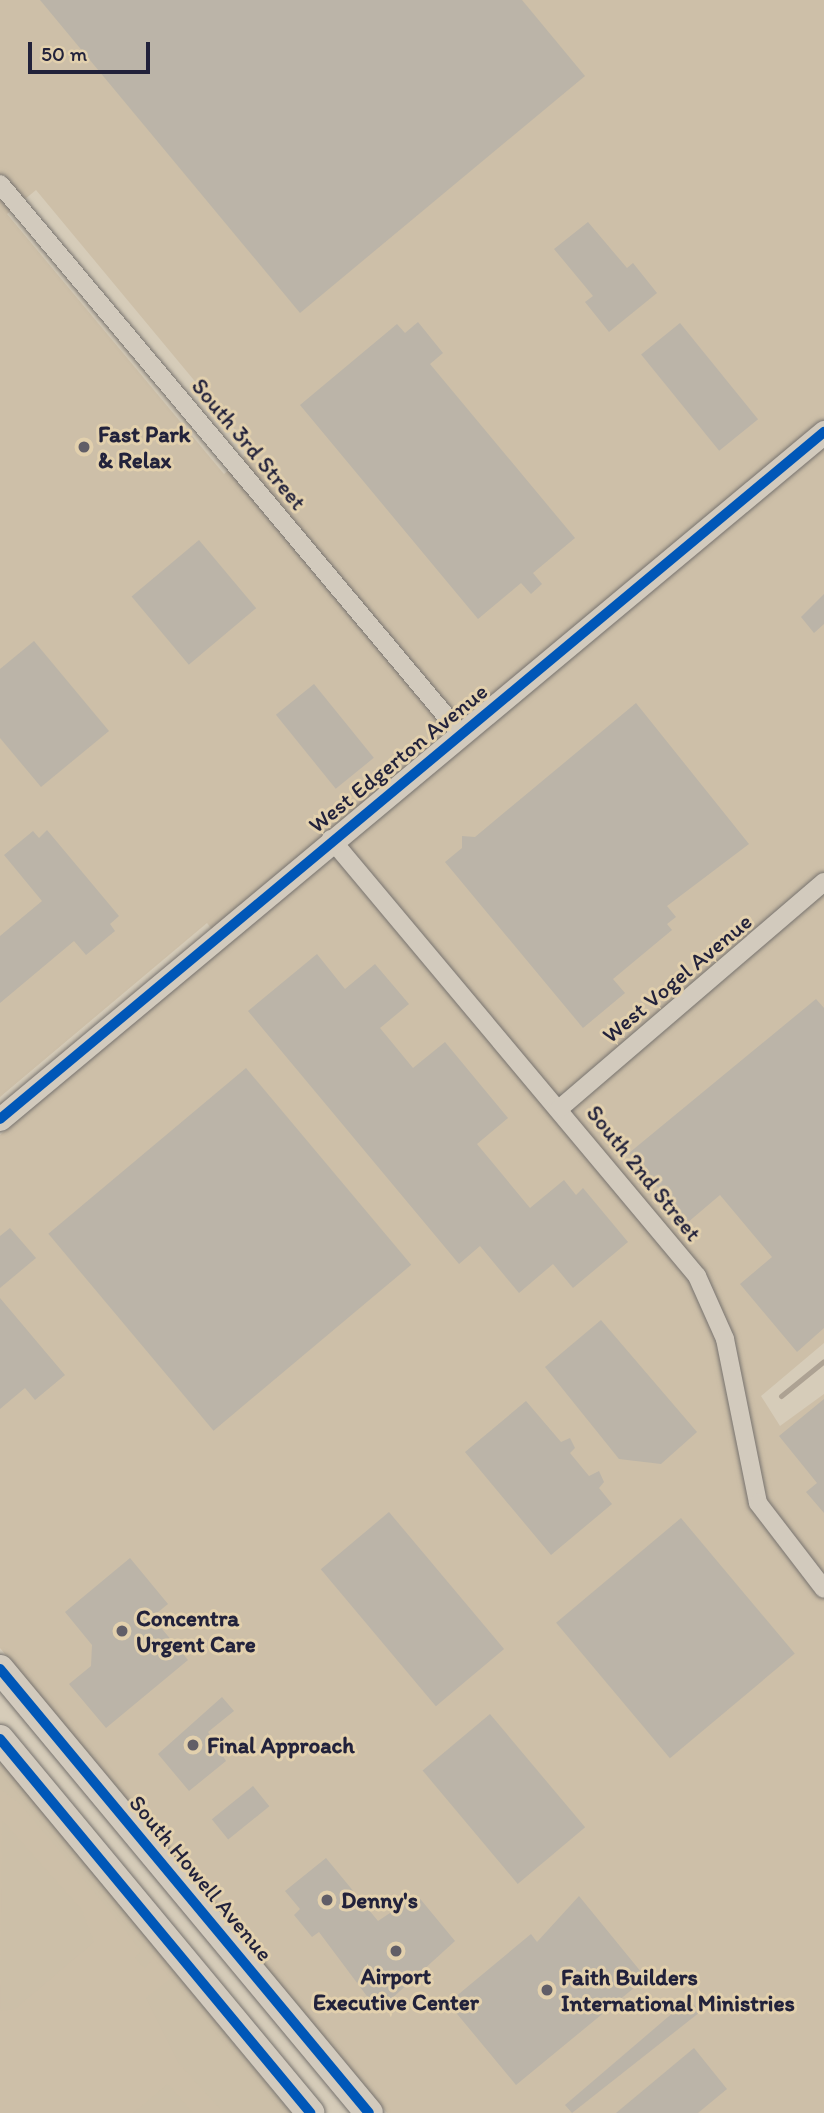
<!DOCTYPE html>
<html>
<head>
<meta charset="utf-8">
<style>
  body { margin:0 }
  #map { position:relative; width:824px; height:2113px; overflow:hidden; background:#d6ccb9; font-family:Itim,sans-serif }
  div>[style] { position:absolute }
  [style*='--x'] { left:calc(var(--x)*1px); top:calc(var(--y)*1px); width:calc(var(--w)*1px); rotate:calc(var(--a)*1deg) }
  .built>* { inset:0; background:#cdbfa8 }
  .green>* { inset:0; background:#ccbfa8 }
  .stream>* { height:5px; margin:-2.5px; padding:0 2.5px; transform-origin:2.5px; border-radius:2.5px; background:#ada293 }
  .building>* { inset:0; background:#bbb4a8; transform-origin:0 0 }
  .roads { filter:drop-shadow(0 0 2px #77736f) drop-shadow(0 0 2px #77736f) }
  .minor>* { height:18px; margin:-9px; padding:0 9px; transform-origin:9px; border-radius:9px; background:#d2cabd }
  .tertiary>* { height:23px; margin:-11.5px; padding:0 11.5px; transform-origin:11.5px; border-radius:11.5px; background:#d2cabd }
  .primary>* { height:28px; margin:-14px; padding:0 14px; transform-origin:14px; border-radius:14px; background:#d2cabd }
  .cycleway>* { height:10px; margin:-5px; padding:0 5px; transform-origin:5px; border-radius:5px; background:#0057b8 }
  .dots>* { width:19px; height:19px; translate:-50% -50%; box-sizing:border-box; border:4px solid #e2d0ad; border-radius:50% }
  span { translate:-50% -50%; white-space:nowrap; text-align:center; line-height:1.15; -webkit-text-stroke:6px #e2d0ad; paint-order:stroke }
  .poi-label { font-size:23px; color:#22223b; font-weight:700 }
  .left { translate:0 -50%; text-align:left }
  .street-label { font-size:23px; color:#22223b }
  .scale { position:absolute; left:28px; top:42px; width:122px; height:32px; box-sizing:border-box; border:4px solid #22223b; border-top:0; padding-left:9px; font-size:21px; line-height:24px; white-space:nowrap; color:#22223b; -webkit-text-stroke:5px #e2d0ad; paint-order:stroke }
</style>
</head>
<body>
<div id="map">
  <div class="built">
    <div style="clip-path:polygon(evenodd,0 0,824px 0,824px 1343px,761px 1396px,780px 1426px,824px 1394px,824px 2113px,387px 2113px,0 1648px,0 1135px,225px 947px,207px 923px,0 1097px,0 0,36px 190px,252px 450px,224px 474px,7px 214px,36px 190px)"></div>
    <div style="clip-path:polygon(0 1760px,176px 1974px,291px 2113px,0 2113px)"></div>
  </div>
  <div class="green">
    <div style="clip-path:polygon(0 1760px,158px 1952px,145px 1969px,135px 1958px,141px 1951px,105px 1905px,20px 1804px,0 1789px)"></div>
    <div style="clip-path:polygon(2px 1820px,82px 1910px,94px 1942px,15px 2009px,0 2011px)"></div>
    <div style="clip-path:polygon(176px 1974px,291px 2113px,224px 2113px,179px 2064px,146px 1998px)"></div>
    <div style="clip-path:polygon(168px 2084px,193px 2113px,133px 2113px)"></div>
  </div>
  <div class="stream">
    <div style="--x:781;--y:1396;--w:55;--a:-39.1"></div>
  </div>
  <div class="building">
    <div style="clip-path:polygon(40px 0,522px 0,585px 76px,300px 313px)"></div>
    <div style="clip-path:polygon(588px 222px,627px 268px,633px 263px,657px 293px,609px 332px,585px 302px,593px 296px,554px 249px)"></div>
    <div style="clip-path:polygon(418px 322px,443px 353px,430px 364px,575px 538px,533px 573px,542px 584px,531px 594px,521px 583px,478px 619px,300px 405px,397px 324px,405px 333px)"></div>
    <div style="left:680px;top:323px;width:124px;height:50px;rotate:51deg"></div>
    <div style="left:199px;top:540px;width:89px;height:88px;rotate:50deg"></div>
    <div style="clip-path:polygon(824px 594px,824px 624px,814px 633px,801px 617px)"></div>
    <div style="clip-path:polygon(34px 641px,109px 731px,41px 787px,0 738px,0 669px)"></div>
    <div style="left:314px;top:684px;width:95px;height:49px;rotate:51deg"></div>
    <div style="clip-path:polygon(636px 703px,749px 844px,667px 906px,676px 917px,667px 924px,672px 930px,613px 979px,625px 993px,583px 1028px,445px 862px,462px 848px,462px 836px,475px 837px)"></div>
    <div style="clip-path:polygon(47px 830px,119px 916px,110px 924px,115px 931px,86px 955px,74px 941px,0 1003px,0 936px,42px 901px,4px 855px,33px 831px,39px 838px)"></div>
    <div style="clip-path:polygon(317px 954px,345px 989px,375px 964px,409px 1004px,380px 1028px,413px 1068px,445px 1042px,508px 1118px,477px 1144px,530px 1208px,564px 1180px,576px 1195px,583px 1188px,628px 1242px,573px 1288px,553px 1264px,519px 1293px,480px 1246px,459px 1264px,248px 1011px)"></div>
    <div style="clip-path:polygon(816px 999px,824px 1008px,824px 1328px,797px 1352px,740px 1284px,772px 1257px,720px 1195px,687px 1223px,629px 1153px)"></div>
    <div style="left:246px;top:1068px;width:257px;height:258px;rotate:50deg"></div>
    <div style="clip-path:polygon(10px 1228px,36px 1258px,0 1288px,0 1236px)"></div>
    <div style="clip-path:polygon(0 1298px,65px 1375px,35px 1400px,25px 1388px,0 1409px)"></div>
    <div style="clip-path:polygon(601px 1320px,697px 1432px,661px 1464px,619px 1459px,545px 1367px)"></div>
    <div style="clip-path:polygon(824px 1399px,824px 1513px,806px 1492px,817px 1483px,779px 1436px)"></div>
    <div style="clip-path:polygon(526px 1401px,561px 1442px,570px 1438px,575px 1448px,570px 1453px,589px 1476px,599px 1471px,604px 1482px,599px 1488px,612px 1504px,551px 1555px,465px 1452px)"></div>
    <div style="left:389px;top:1512px;width:179px;height:89px;rotate:50deg"></div>
    <div style="left:681px;top:1518px;width:177px;height:163px;rotate:50deg"></div>
    <div style="clip-path:polygon(130px 1558px,168px 1604px,152px 1617px,188px 1660px,106px 1728px,69px 1684px,91px 1666px,92px 1645px,65px 1612px)"></div>
    <div style="clip-path:polygon(222px 1697px,234px 1711px,208px 1732px,226px 1761px,189px 1791px,158px 1754px)"></div>
    <div style="left:490px;top:1714px;width:148px;height:88px;rotate:50deg"></div>
    <div style="left:253px;top:1786px;width:26px;height:53px;rotate:51deg"></div>
    <div style="clip-path:polygon(326px 1858px,378px 1921px,417px 1895px,455px 1941px,378px 2011px,319px 1932px,312px 1937px,294px 1915px,300px 1909px,285px 1891px)"></div>
    <div style="clip-path:polygon(579px 1896px,646px 1978px,516px 2085px,448px 2003px,531px 1934px,537px 1942px)"></div>
    <div style="clip-path:polygon(689px 1999px,700px 2012px,572px 2113px,565px 2105px)"></div>
    <div style="clip-path:polygon(694px 2048px,727px 2089px,698px 2113px,616px 2113px)"></div>
  </div>
  <div class="roads">
    <div class="minor">
      <div style="--x:0;--y:184;--w:718;--a:50.03"></div>
      <div style="--x:331;--y:839;--w:570;--a:50.05"></div>
      <div style="--x:697;--y:1276;--w:69;--a:66"></div>
      <div style="--x:725;--y:1339;--w:167;--a:78.6"></div>
      <div style="--x:758;--y:1503;--w:108;--a:52.5"></div>
      <div style="--x:559;--y:1109;--w:349;--a:-40.6"></div>
    </div>
    <div class="tertiary">
      <div style="--x:0;--y:1119;--w:1073;--a:-39.82"></div>
    </div>
    <div class="primary">
      <div style="--x:0;--y:1669;--w:577;--a:50.27"></div>
      <div style="--x:0;--y:1739;--w:486;--a:50.3"></div>
    </div>
  </div>
  <div class="cycleway">
    <div style="--x:0;--y:1119;--w:1073;--a:-39.82"></div>
    <div style="--x:0;--y:1669;--w:577;--a:50.27"></div>
    <div style="--x:0;--y:1739;--w:486;--a:50.3"></div>
  </div>
  <div class="dots">
    <div style="left:84px;top:447px;background:#615e67"></div>
    <div style="left:122px;top:1631px;background:#615e67"></div>
    <div style="left:193px;top:1745px;background:#615e67"></div>
    <div style="left:327px;top:1900px;background:#615e67"></div>
    <div style="left:396px;top:1951px;background:#615e67"></div>
    <div style="left:547px;top:1990px;background:#615e67"></div>
  </div>
  <div class="poi-label">
    <span class="left" style="left:98px;top:447px">Fast Park<br>&amp; Relax</span>
    <span class="left" style="left:136px;top:1631px">Concentra<br>Urgent Care</span>
    <span class="left" style="left:207px;top:1745px">Final Approach</span>
    <span class="left" style="left:341px;top:1900px">Denny's</span>
    <span style="left:396px;top:1989px">Airport<br>Executive Center</span>
    <span class="left" style="left:561px;top:1990px">Faith Builders<br>International Ministries</span>
  </div>
  <div class="street-label">
    <span style="left:249px;top:444px;rotate:50deg">South 3rd Street</span>
    <span style="left:398px;top:758px;rotate:-39deg">West Edgerton Avenue</span>
    <span style="left:677px;top:978px;rotate:-40deg">West Vogel Avenue</span>
    <span style="left:644px;top:1173px;rotate:51deg">South 2nd Street</span>
    <span style="left:201px;top:1878px;rotate:50deg">South Howell Avenue</span>
  </div>
  <div class="scale">50 m</div>
</div>
</body>
</html>
